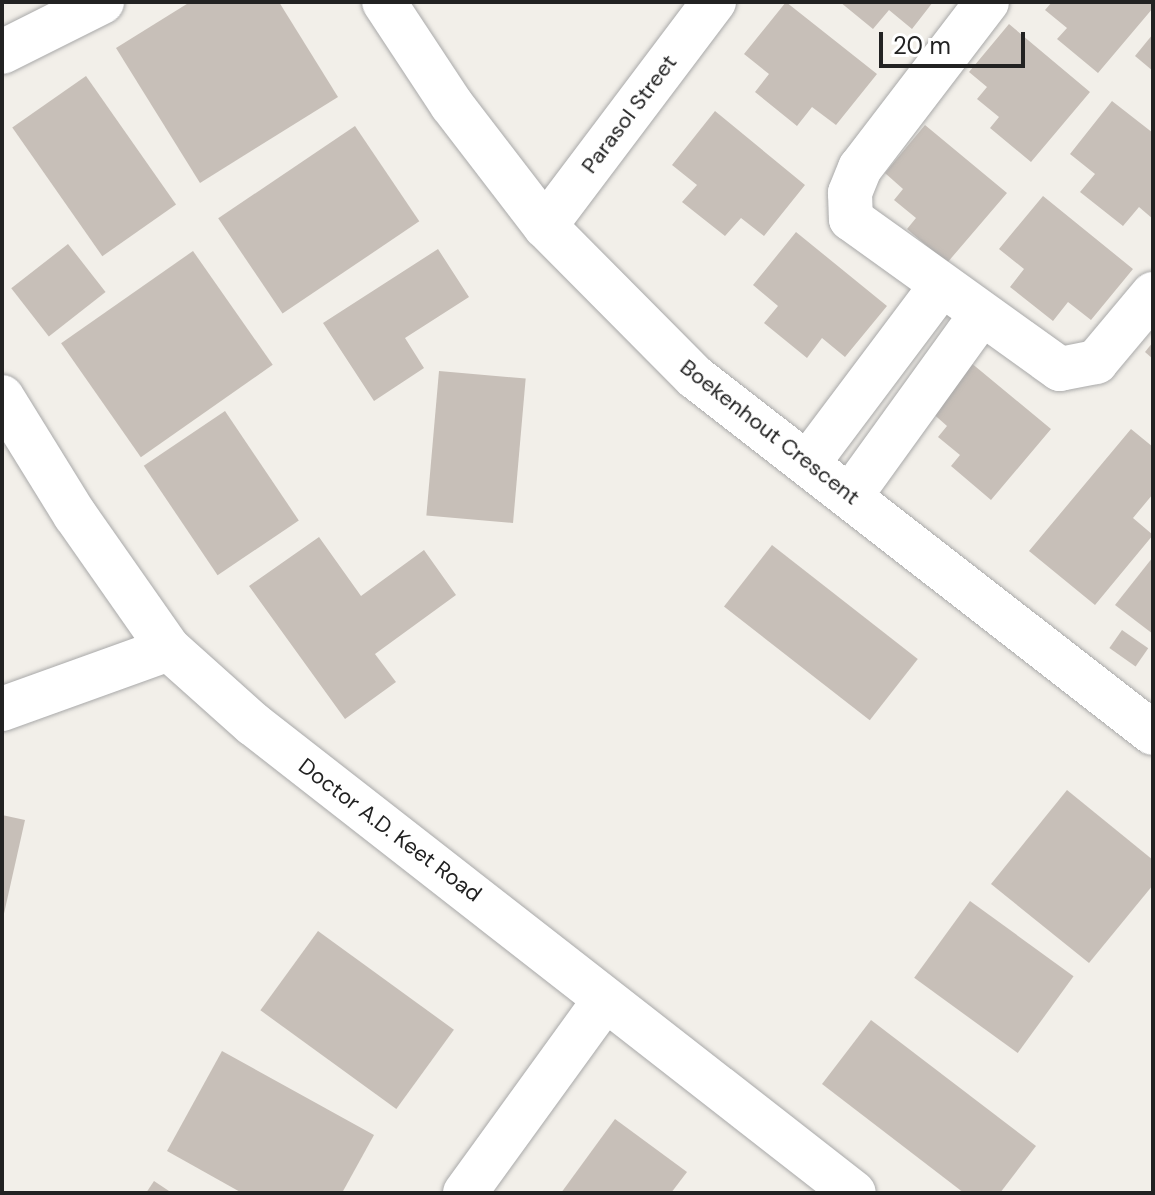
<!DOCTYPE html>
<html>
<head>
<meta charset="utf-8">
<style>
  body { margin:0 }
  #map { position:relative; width:1155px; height:1195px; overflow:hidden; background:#f2efe9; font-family:"DM Sans",sans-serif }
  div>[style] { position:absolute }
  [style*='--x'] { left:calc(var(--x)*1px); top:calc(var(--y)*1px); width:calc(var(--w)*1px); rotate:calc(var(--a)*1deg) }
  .building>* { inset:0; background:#c7bfb8; transform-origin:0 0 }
  .roads { filter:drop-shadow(0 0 2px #a9a9a9) drop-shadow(0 0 2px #a9a9a9) }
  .minor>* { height:44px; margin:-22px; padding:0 22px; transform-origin:22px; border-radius:22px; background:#fff }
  span { translate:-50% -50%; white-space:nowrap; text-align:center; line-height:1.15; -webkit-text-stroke:7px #fff; paint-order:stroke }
  .street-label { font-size:22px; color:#222 }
  .frame { position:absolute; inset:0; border:4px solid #222; pointer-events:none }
  .scale { position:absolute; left:879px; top:32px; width:146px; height:36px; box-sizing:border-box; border:4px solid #222; border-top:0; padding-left:10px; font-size:24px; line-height:28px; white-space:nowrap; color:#222; -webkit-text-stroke:6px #fff; paint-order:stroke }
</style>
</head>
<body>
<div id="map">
  <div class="building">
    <div style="clip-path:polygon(190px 2px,279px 2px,338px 97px,200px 183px,116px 48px)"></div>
    <div style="clip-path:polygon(786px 2px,877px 74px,836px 125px,812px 107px,797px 126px,755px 92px,769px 74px,744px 54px)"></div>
    <div style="clip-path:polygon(840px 2px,933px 2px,912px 29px,889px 10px,873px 29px)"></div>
    <div style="clip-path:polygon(1052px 2px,1153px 2px,1153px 8px,1098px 73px,1057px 39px,1067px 28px,1045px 10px)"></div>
    <div style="clip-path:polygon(1009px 24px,1090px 92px,1031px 162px,990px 128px,999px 117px,977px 99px,987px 87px,969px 72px)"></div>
    <div style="clip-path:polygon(1153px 34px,1153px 71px,1135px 56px)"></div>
    <div style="left:86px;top:76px;width:157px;height:90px;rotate:55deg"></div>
    <div style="clip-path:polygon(1112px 101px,1153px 133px,1153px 219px,1139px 207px,1123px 226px,1080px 192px,1095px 174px,1070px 154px)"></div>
    <div style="clip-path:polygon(715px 111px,805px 185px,764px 236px,741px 218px,725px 236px,682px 202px,697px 185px,672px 165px)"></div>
    <div style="clip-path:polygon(925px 125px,1007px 193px,947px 263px,907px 229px,916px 218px,894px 200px,903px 189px,885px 173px)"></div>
    <div style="left:355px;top:126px;width:115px;height:165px;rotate:56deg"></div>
    <div style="clip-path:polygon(1043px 196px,1133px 269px,1091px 320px,1068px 302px,1053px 321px,1010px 287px,1024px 269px,999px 249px)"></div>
    <div style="clip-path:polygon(796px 232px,887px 306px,845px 357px,822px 338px,807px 358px,764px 323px,778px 306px,753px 285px)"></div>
    <div style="left:68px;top:244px;width:61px;height:72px;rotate:52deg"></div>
    <div style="clip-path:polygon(438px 249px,469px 297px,405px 338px,424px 368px,374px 401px,323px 323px)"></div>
    <div style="left:193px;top:251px;width:139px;height:161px;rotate:55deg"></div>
    <div style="clip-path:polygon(1153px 342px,1153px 359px,1145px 352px)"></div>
    <div style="clip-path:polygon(970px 362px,1051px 429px,991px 500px,951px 466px,960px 455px,938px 437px,947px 426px,929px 410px)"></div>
    <div style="left:439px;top:371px;width:87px;height:145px;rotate:5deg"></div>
    <div style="left:225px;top:411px;width:132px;height:98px;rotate:56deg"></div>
    <div style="clip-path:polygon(1131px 429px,1153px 447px,1153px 494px,1133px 518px,1153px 535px,1095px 605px,1029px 551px)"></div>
    <div style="clip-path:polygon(319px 537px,361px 596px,424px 550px,456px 595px,375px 654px,396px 682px,345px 719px,249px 586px)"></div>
    <div style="left:772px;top:545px;width:185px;height:78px;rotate:38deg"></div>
    <div style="clip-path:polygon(1153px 557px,1153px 634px,1115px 605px)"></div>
    <div style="left:1122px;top:630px;width:32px;height:22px;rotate:35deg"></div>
    <div style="clip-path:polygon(1067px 790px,1153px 860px,1153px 885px,1089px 963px,991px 884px)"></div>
    <div style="clip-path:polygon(2px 815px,25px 820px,3px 918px,2px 918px)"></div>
    <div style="left:970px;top:901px;width:128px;height:95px;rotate:36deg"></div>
    <div style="left:318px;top:931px;width:168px;height:98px;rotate:36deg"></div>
    <div style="clip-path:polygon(871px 1020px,1036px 1146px,1000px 1193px,964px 1193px,822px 1084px)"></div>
    <div style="clip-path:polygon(222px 1051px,374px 1135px,342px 1193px,242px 1193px,167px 1151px)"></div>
    <div style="clip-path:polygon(615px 1119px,687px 1172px,671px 1193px,561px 1193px)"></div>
    <div style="clip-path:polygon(154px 1181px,172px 1193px,146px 1193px)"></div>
  </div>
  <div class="roads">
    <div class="minor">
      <div style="--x:384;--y:2;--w:123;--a:56.6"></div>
      <div style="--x:452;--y:105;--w:153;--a:52.5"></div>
      <div style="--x:545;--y:226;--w:213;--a:45.2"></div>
      <div style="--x:695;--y:377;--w:580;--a:37.86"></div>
      <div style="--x:987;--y:2;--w:209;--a:127.4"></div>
      <div style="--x:860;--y:168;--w:27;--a:112"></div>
      <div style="--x:850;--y:193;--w:26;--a:88"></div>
      <div style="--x:851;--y:219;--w:257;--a:35.7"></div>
      <div style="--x:1060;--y:369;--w:37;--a:-11"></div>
      <div style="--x:1096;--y:362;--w:89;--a:-50"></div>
      <div style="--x:2;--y:52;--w:112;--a:-26.6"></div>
      <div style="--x:545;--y:226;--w:281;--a:-53"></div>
      <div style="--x:2;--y:397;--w:139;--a:58.3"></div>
      <div style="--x:75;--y:515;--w:164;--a:55"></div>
      <div style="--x:169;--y:649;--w:113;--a:41.8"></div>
      <div style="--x:253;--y:724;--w:762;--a:37.97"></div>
      <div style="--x:808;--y:463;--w:221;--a:-53.1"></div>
      <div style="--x:851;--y:495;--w:221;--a:-54.2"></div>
      <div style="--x:2;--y:709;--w:177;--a:-19.8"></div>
      <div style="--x:465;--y:1193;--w:237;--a:-54.1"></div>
    </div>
  </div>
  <div class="street-label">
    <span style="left:629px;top:114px;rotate:-53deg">Parasol Street</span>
    <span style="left:770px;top:432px;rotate:38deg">Boekenhout Crescent</span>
    <span style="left:390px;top:830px;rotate:37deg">Doctor A.D. Keet Road</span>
  </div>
  <div class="frame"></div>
  <div class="scale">20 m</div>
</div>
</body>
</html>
